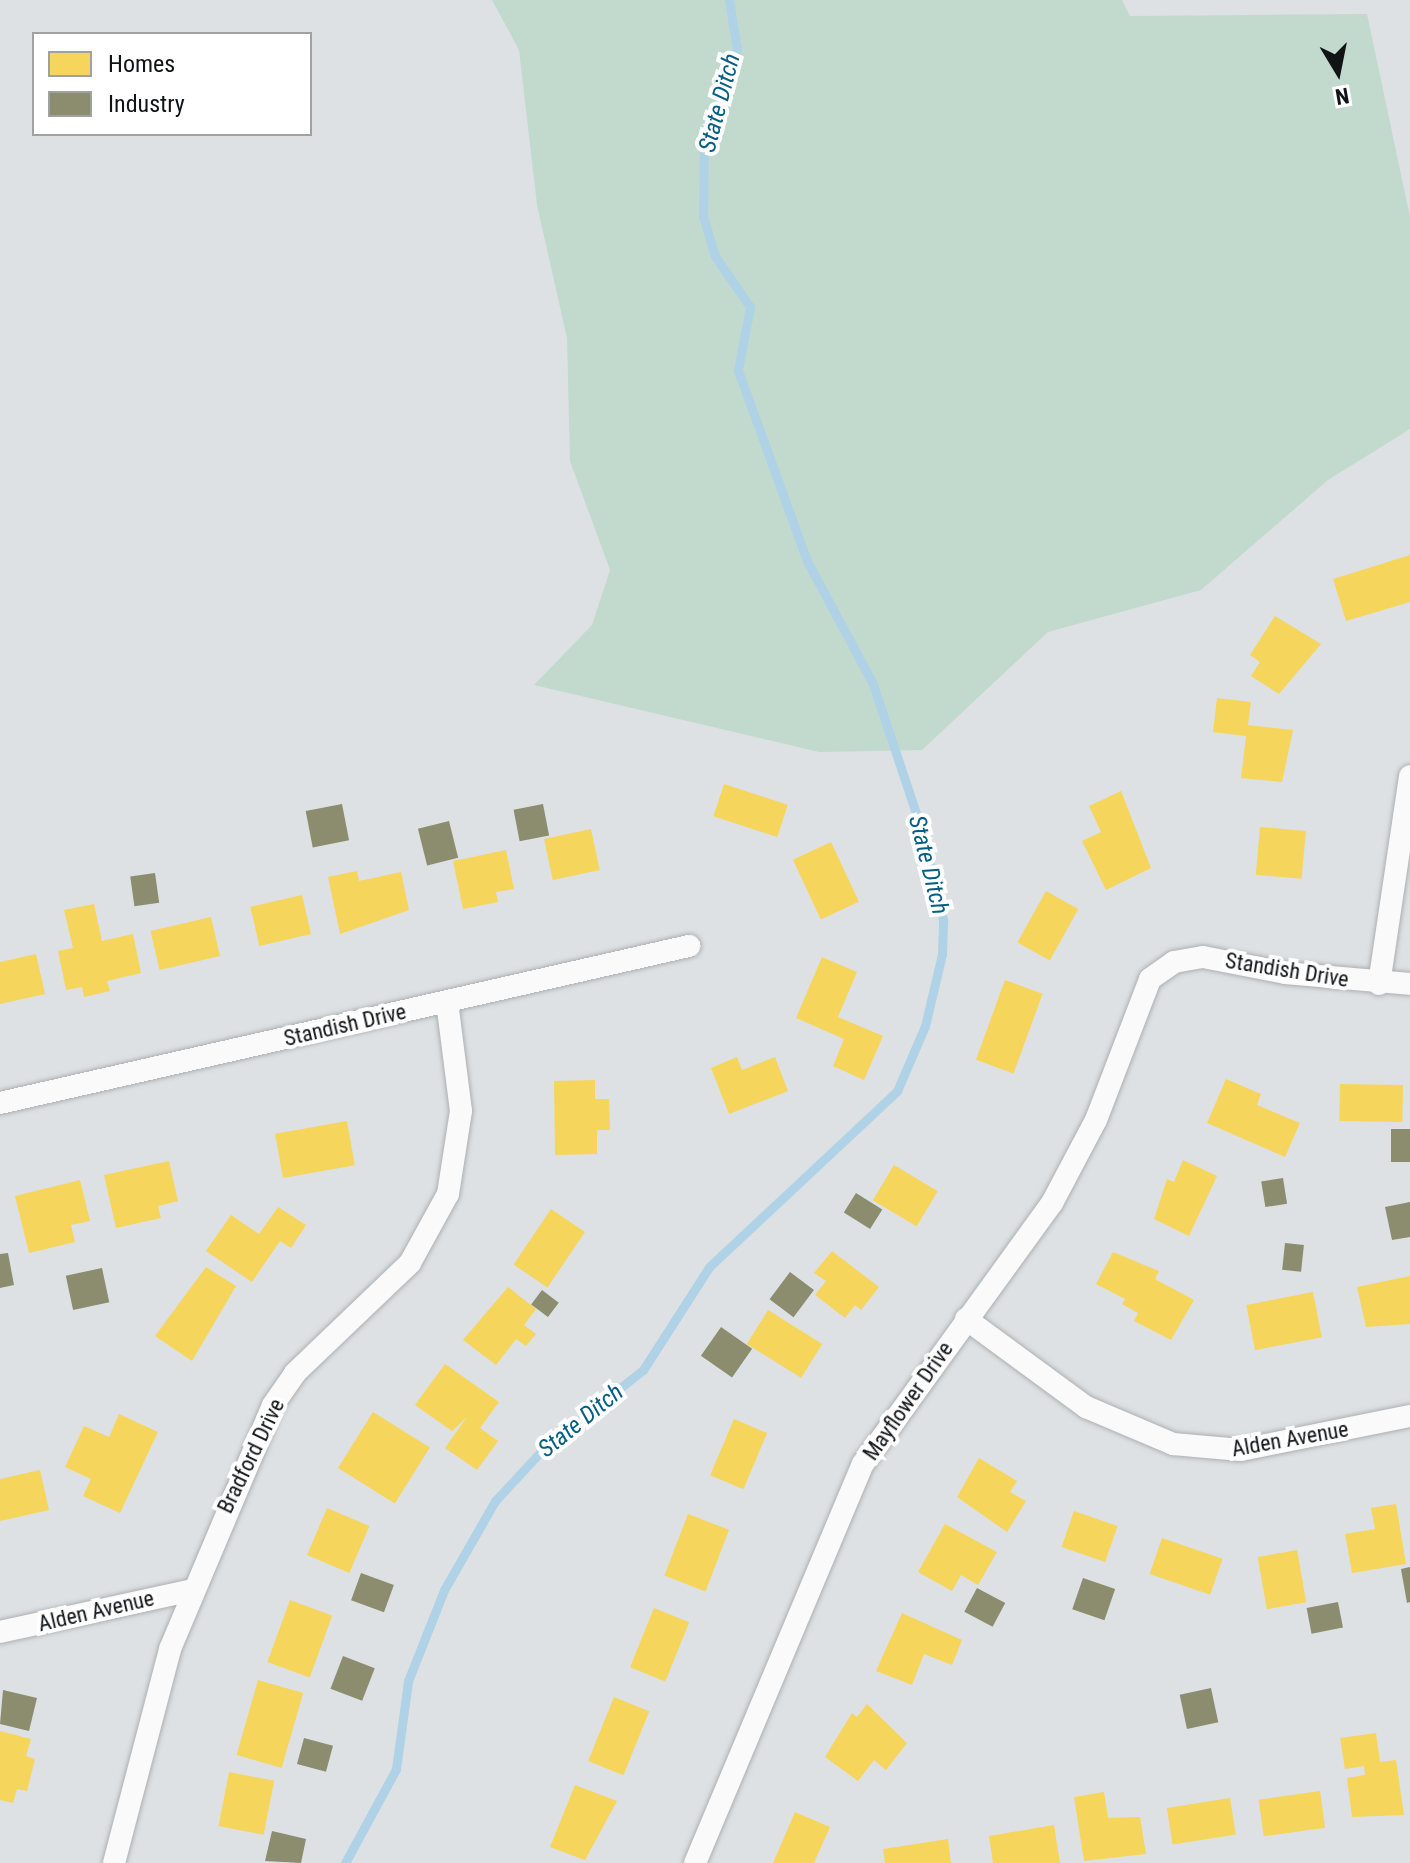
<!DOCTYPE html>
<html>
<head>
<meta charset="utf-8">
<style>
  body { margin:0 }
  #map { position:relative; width:1410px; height:1863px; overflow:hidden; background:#dde1e4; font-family:"Roboto Condensed",sans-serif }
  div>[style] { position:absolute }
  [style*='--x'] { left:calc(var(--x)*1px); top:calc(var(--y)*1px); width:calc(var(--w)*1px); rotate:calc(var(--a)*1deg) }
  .green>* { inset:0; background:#c2d9ce }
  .homes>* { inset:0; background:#f6d55c; transform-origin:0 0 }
  .industry>* { inset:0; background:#8c8c6e; transform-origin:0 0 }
  .stream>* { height:9px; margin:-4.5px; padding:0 4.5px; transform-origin:4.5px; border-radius:4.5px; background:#afd2e7 }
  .roads { filter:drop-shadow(0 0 2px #adb0b2) drop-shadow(0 0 2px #adb0b2) }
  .street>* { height:22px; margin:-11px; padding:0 11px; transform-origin:11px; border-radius:11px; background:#fafafb }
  span { translate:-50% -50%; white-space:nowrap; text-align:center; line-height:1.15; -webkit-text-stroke:8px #fff; paint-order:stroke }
  .street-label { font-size:22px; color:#111315 }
  .water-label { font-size:24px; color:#055e83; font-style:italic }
  .legend { position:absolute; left:32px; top:32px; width:280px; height:104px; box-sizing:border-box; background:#fff; border:2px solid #a0a1a1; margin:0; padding:10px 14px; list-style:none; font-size:24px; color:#111315 }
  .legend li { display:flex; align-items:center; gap:16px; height:40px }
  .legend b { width:40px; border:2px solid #a0a1a1 }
  .north { position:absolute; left:1298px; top:32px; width:80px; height:80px; -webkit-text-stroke:6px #fff; paint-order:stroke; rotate:170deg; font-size:22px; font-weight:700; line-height:32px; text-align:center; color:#111315 }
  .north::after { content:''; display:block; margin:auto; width:28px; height:36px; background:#111315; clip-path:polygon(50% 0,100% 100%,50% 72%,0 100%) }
</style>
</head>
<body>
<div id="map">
  <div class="green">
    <div style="clip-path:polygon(492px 0,1122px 0,1130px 16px,1367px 14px,1410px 217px,1410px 429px,1328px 480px,1201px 590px,1048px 632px,922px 750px,819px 752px,534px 685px,592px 625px,610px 570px,570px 461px,567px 338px,537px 205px,519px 50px)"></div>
  </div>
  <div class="homes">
    <div style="clip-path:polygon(1410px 555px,1410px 602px,1346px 621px,1333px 579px)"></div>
    <div style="clip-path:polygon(1275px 616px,1321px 644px,1279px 694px,1251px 676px,1260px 662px,1250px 655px)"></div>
    <div style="clip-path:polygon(1217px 698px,1251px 702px,1248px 725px,1293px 730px,1282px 782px,1241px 778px,1246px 736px,1213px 732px)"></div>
    <div style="left:724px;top:784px;width:67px;height:34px;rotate:18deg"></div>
    <div style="clip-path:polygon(1121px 791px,1151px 868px,1106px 890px,1082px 841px,1101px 832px,1089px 806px)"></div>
    <div style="left:1260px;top:827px;width:46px;height:48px;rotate:5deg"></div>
    <div style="left:591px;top:829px;width:42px;height:48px;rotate:78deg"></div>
    <div style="left:831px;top:842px;width:66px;height:42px;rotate:65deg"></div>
    <div style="clip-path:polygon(506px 850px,514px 889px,496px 892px,498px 902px,463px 909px,453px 861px)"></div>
    <div style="clip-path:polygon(357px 871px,359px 881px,401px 872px,409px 910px,340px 934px,328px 877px)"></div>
    <div style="left:1046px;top:891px;width:37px;height:59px;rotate:29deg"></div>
    <div style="left:302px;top:895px;width:40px;height:53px;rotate:77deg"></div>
    <div style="clip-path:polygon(94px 904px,102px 941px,133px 934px,141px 973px,107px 981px,110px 991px,84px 997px,82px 987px,66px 990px,58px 951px,73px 948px,64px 910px)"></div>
    <div style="left:211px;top:917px;width:40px;height:62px;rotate:77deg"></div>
    <div style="clip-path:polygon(36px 954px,45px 994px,0 1004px,0 962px)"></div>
    <div style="clip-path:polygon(822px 957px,857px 972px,838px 1017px,883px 1036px,864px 1080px,833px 1066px,844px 1039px,796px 1018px)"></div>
    <div style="left:1005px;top:980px;width:40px;height:85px;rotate:20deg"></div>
    <div style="clip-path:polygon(737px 1057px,742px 1070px,775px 1057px,788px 1091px,729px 1114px,711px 1068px)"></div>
    <div style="clip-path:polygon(1226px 1079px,1261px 1094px,1257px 1105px,1300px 1123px,1285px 1157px,1207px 1123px)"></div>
    <div style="clip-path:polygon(595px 1080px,595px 1099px,609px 1099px,610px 1130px,597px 1130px,597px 1154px,555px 1155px,554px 1081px)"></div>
    <div style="left:1340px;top:1084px;width:63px;height:37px;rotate:1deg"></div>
    <div style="left:347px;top:1121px;width:45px;height:73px;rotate:80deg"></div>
    <div style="clip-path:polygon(1183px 1160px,1217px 1176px,1189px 1236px,1154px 1219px,1167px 1179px,1174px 1182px)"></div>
    <div style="clip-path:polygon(169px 1161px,178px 1201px,158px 1206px,161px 1218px,116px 1228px,104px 1175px)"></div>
    <div style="left:894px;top:1165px;width:51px;height:41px;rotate:31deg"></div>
    <div style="clip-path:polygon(80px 1180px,90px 1221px,71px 1225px,75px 1242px,29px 1253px,15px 1196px)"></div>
    <div style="clip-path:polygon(278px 1207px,306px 1225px,291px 1248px,280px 1241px,252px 1282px,206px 1251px,231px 1215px,259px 1234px)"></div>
    <div style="left:551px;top:1209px;width:41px;height:67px;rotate:34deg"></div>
    <div style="clip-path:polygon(832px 1251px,879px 1287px,861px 1310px,855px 1305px,845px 1318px,815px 1295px,826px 1281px,814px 1273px)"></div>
    <div style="clip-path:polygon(1113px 1252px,1159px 1271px,1155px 1279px,1194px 1300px,1171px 1340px,1134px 1321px,1138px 1313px,1122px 1304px,1125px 1299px,1096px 1284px)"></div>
    <div style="clip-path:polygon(206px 1267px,236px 1286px,192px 1361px,155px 1336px)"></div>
    <div style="clip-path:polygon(1410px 1276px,1410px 1324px,1366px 1327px,1357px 1287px)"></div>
    <div style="clip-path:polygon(508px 1287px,536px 1309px,524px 1325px,536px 1334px,526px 1346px,516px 1339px,496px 1365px,463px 1340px)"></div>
    <div style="left:1313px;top:1292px;width:46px;height:68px;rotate:79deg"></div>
    <div style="left:768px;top:1310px;width:64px;height:40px;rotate:32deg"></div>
    <div style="clip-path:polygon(445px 1364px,499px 1402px,480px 1428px,498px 1441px,477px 1470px,445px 1448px,467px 1417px,452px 1431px,415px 1405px)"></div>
    <div style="left:373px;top:1412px;width:67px;height:66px;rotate:32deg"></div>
    <div style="clip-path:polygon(119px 1414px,158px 1432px,120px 1513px,83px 1496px,91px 1479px,65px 1467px,84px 1426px,109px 1437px)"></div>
    <div style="left:734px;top:1419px;width:36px;height:61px;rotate:23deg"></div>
    <div style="clip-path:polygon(979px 1458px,1017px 1481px,1010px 1492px,1026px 1501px,1007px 1532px,957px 1497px)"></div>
    <div style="clip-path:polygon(40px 1470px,49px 1510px,0 1521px,0 1479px)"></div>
    <div style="clip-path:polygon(1396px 1504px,1406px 1564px,1352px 1573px,1345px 1534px,1375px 1529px,1371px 1508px)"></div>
    <div style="left:327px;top:1508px;width:46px;height:51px;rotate:23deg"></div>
    <div style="left:1074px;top:1511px;width:46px;height:38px;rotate:19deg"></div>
    <div style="left:688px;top:1514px;width:44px;height:66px;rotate:21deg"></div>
    <div style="clip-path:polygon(945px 1524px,997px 1552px,978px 1585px,961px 1575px,952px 1591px,918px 1572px)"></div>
    <div style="left:1162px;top:1538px;width:64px;height:38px;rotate:19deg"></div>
    <div style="left:1297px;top:1550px;width:53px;height:40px;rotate:80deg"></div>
    <div style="left:290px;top:1600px;width:45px;height:66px;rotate:20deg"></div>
    <div style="left:654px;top:1608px;width:38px;height:64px;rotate:22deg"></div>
    <div style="clip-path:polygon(902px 1613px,962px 1640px,952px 1665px,924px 1654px,912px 1685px,876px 1671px)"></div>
    <div style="left:258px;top:1680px;width:47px;height:78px;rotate:16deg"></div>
    <div style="left:614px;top:1697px;width:38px;height:69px;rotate:22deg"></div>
    <div style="clip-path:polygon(867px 1704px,907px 1743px,886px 1770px,874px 1760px,858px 1781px,825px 1757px,852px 1713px,857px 1717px)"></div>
    <div style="clip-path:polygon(0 1731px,31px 1739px,26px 1756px,35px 1759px,27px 1791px,17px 1789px,13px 1803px,0 1800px)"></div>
    <div style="clip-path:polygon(1376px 1733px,1380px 1762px,1396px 1760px,1404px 1815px,1352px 1817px,1347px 1778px,1365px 1775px,1364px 1766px,1345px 1769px,1340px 1738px)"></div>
    <div style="left:229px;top:1772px;width:46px;height:55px;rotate:11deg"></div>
    <div style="clip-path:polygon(575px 1785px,617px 1801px,585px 1860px,550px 1847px)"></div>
    <div style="left:1320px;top:1791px;width:37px;height:62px;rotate:82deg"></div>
    <div style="clip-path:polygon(1104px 1792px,1108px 1818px,1140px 1817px,1146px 1854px,1084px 1861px,1074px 1797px)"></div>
    <div style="left:1230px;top:1798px;width:37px;height:64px;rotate:81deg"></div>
    <div style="clip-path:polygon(795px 1812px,830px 1827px,814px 1863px,773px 1863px)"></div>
    <div style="clip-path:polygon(1054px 1825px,1060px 1863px,993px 1863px,989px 1836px)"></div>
    <div style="clip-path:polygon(948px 1839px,951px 1863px,885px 1863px,883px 1849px)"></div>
  </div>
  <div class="industry">
    <div style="left:342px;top:804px;width:37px;height:37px;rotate:79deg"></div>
    <div style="left:543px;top:804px;width:32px;height:30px;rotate:79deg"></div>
    <div style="left:449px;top:821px;width:38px;height:32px;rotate:76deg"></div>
    <div style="left:155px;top:873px;width:30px;height:25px;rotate:82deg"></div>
    <div style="left:1410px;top:1129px;width:33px;height:19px;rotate:90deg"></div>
    <div style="left:1283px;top:1178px;width:26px;height:22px;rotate:81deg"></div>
    <div style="left:856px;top:1193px;width:31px;height:23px;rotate:32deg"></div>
    <div style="clip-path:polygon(1410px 1202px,1410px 1237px,1392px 1240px,1385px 1207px)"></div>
    <div style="left:1285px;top:1243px;width:19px;height:27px;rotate:6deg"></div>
    <div style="clip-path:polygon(8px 1253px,14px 1285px,0 1288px,0 1254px)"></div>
    <div style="left:102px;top:1268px;width:35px;height:37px;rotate:78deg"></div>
    <div style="left:790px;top:1272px;width:30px;height:34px;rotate:37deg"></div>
    <div style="left:542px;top:1290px;width:21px;height:18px;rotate:37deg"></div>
    <div style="left:721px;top:1327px;width:38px;height:35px;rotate:35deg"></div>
    <div style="clip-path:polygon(1410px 1567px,1410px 1602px,1407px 1603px,1401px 1569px)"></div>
    <div style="left:361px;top:1573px;width:35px;height:29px;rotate:20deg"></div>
    <div style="left:1083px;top:1578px;width:34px;height:33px;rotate:19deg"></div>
    <div style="left:977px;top:1588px;width:32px;height:27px;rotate:28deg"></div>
    <div style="left:1338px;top:1602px;width:26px;height:32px;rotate:79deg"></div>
    <div style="left:343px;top:1656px;width:34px;height:35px;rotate:21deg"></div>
    <div style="left:1211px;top:1688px;width:35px;height:32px;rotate:78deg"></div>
    <div style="clip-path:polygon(3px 1690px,37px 1698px,29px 1731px,0 1724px)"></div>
    <div style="left:304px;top:1738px;width:30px;height:27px;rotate:15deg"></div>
    <div style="clip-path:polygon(272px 1831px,306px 1839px,301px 1863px,265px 1861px)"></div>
  </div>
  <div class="stream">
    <div style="--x:345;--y:1863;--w:107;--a:-61.5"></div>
    <div style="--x:396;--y:1769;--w:89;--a:-82.2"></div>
    <div style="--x:408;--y:1681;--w:98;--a:-68.4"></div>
    <div style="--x:444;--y:1590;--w:103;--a:-60.2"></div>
    <div style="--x:495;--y:1501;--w:74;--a:-47.2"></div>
    <div style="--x:545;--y:1447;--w:125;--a:-38.2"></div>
    <div style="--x:643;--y:1370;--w:122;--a:-57.3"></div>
    <div style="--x:709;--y:1267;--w:258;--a:-43.1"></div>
    <div style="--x:897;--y:1091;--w:71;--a:-66.7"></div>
    <div style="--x:925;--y:1026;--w:74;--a:-76.7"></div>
    <div style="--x:942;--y:954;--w:34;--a:-88"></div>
    <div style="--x:943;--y:920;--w:85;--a:-102.9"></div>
    <div style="--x:924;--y:837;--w:163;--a:-108.5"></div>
    <div style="--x:872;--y:682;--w:137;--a:-118.2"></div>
    <div style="--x:807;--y:561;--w:203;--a:-109.9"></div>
    <div style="--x:738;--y:370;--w:64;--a:-79.2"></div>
    <div style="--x:750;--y:307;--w:62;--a:-124.5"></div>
    <div style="--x:715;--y:256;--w:42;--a:-106.7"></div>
    <div style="--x:703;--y:216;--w:74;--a:-89.2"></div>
    <div style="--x:704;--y:142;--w:99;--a:-70.5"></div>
    <div style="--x:737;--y:49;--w:50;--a:-99.3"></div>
  </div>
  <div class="roads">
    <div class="street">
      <div style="--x:1379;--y:984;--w:210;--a:-81.5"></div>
      <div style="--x:0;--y:1103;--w:707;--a:-12.84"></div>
      <div style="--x:966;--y:1319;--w:149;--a:36.3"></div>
      <div style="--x:1086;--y:1407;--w:95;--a:23"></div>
      <div style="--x:1173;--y:1444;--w:68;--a:5"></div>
      <div style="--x:1241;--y:1450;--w:172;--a:-11.4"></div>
      <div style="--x:0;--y:1632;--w:197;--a:-12.3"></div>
      <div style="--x:114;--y:1863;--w:221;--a:-75.3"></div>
      <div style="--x:170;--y:1649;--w:265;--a:-67.1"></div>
      <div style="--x:273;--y:1405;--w:39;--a:-55"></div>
      <div style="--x:295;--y:1373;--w:159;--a:-43.7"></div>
      <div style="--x:410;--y:1263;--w:79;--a:-61.2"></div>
      <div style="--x:448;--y:1194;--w:84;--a:-81.1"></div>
      <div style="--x:461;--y:1111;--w:110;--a:-97.3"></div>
      <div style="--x:695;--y:1863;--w:433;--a:-67.2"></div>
      <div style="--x:863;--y:1464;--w:322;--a:-54.1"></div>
      <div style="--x:1052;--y:1203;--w:94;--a:-62.1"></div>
      <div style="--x:1096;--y:1120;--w:151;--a:-69"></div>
      <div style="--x:1150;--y:979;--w:29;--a:-35"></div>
      <div style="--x:1174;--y:962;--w:29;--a:-10"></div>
      <div style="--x:1203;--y:957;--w:84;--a:11"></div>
      <div style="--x:1285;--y:973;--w:125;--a:5"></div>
    </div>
  </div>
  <div class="street-label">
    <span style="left:1287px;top:970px;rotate:9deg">Standish Drive</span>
    <span style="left:345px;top:1025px;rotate:-13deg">Standish Drive</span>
    <span style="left:908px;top:1401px;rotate:-55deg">Mayflower Drive</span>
    <span style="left:1290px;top:1439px;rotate:-10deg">Alden Avenue</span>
    <span style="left:251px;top:1456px;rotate:-64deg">Bradford Drive</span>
    <span style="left:96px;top:1611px;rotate:-13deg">Alden Avenue</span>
  </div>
  <div class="water-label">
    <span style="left:720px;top:103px;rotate:-75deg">State Ditch</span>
    <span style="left:928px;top:865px;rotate:76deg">State Ditch</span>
    <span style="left:581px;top:1421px;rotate:-39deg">State Ditch</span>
  </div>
  <ul class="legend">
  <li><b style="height:22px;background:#f6d55c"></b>Homes</li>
  <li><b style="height:22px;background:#8c8c6e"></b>Industry</li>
  </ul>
  <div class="north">N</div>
</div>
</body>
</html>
